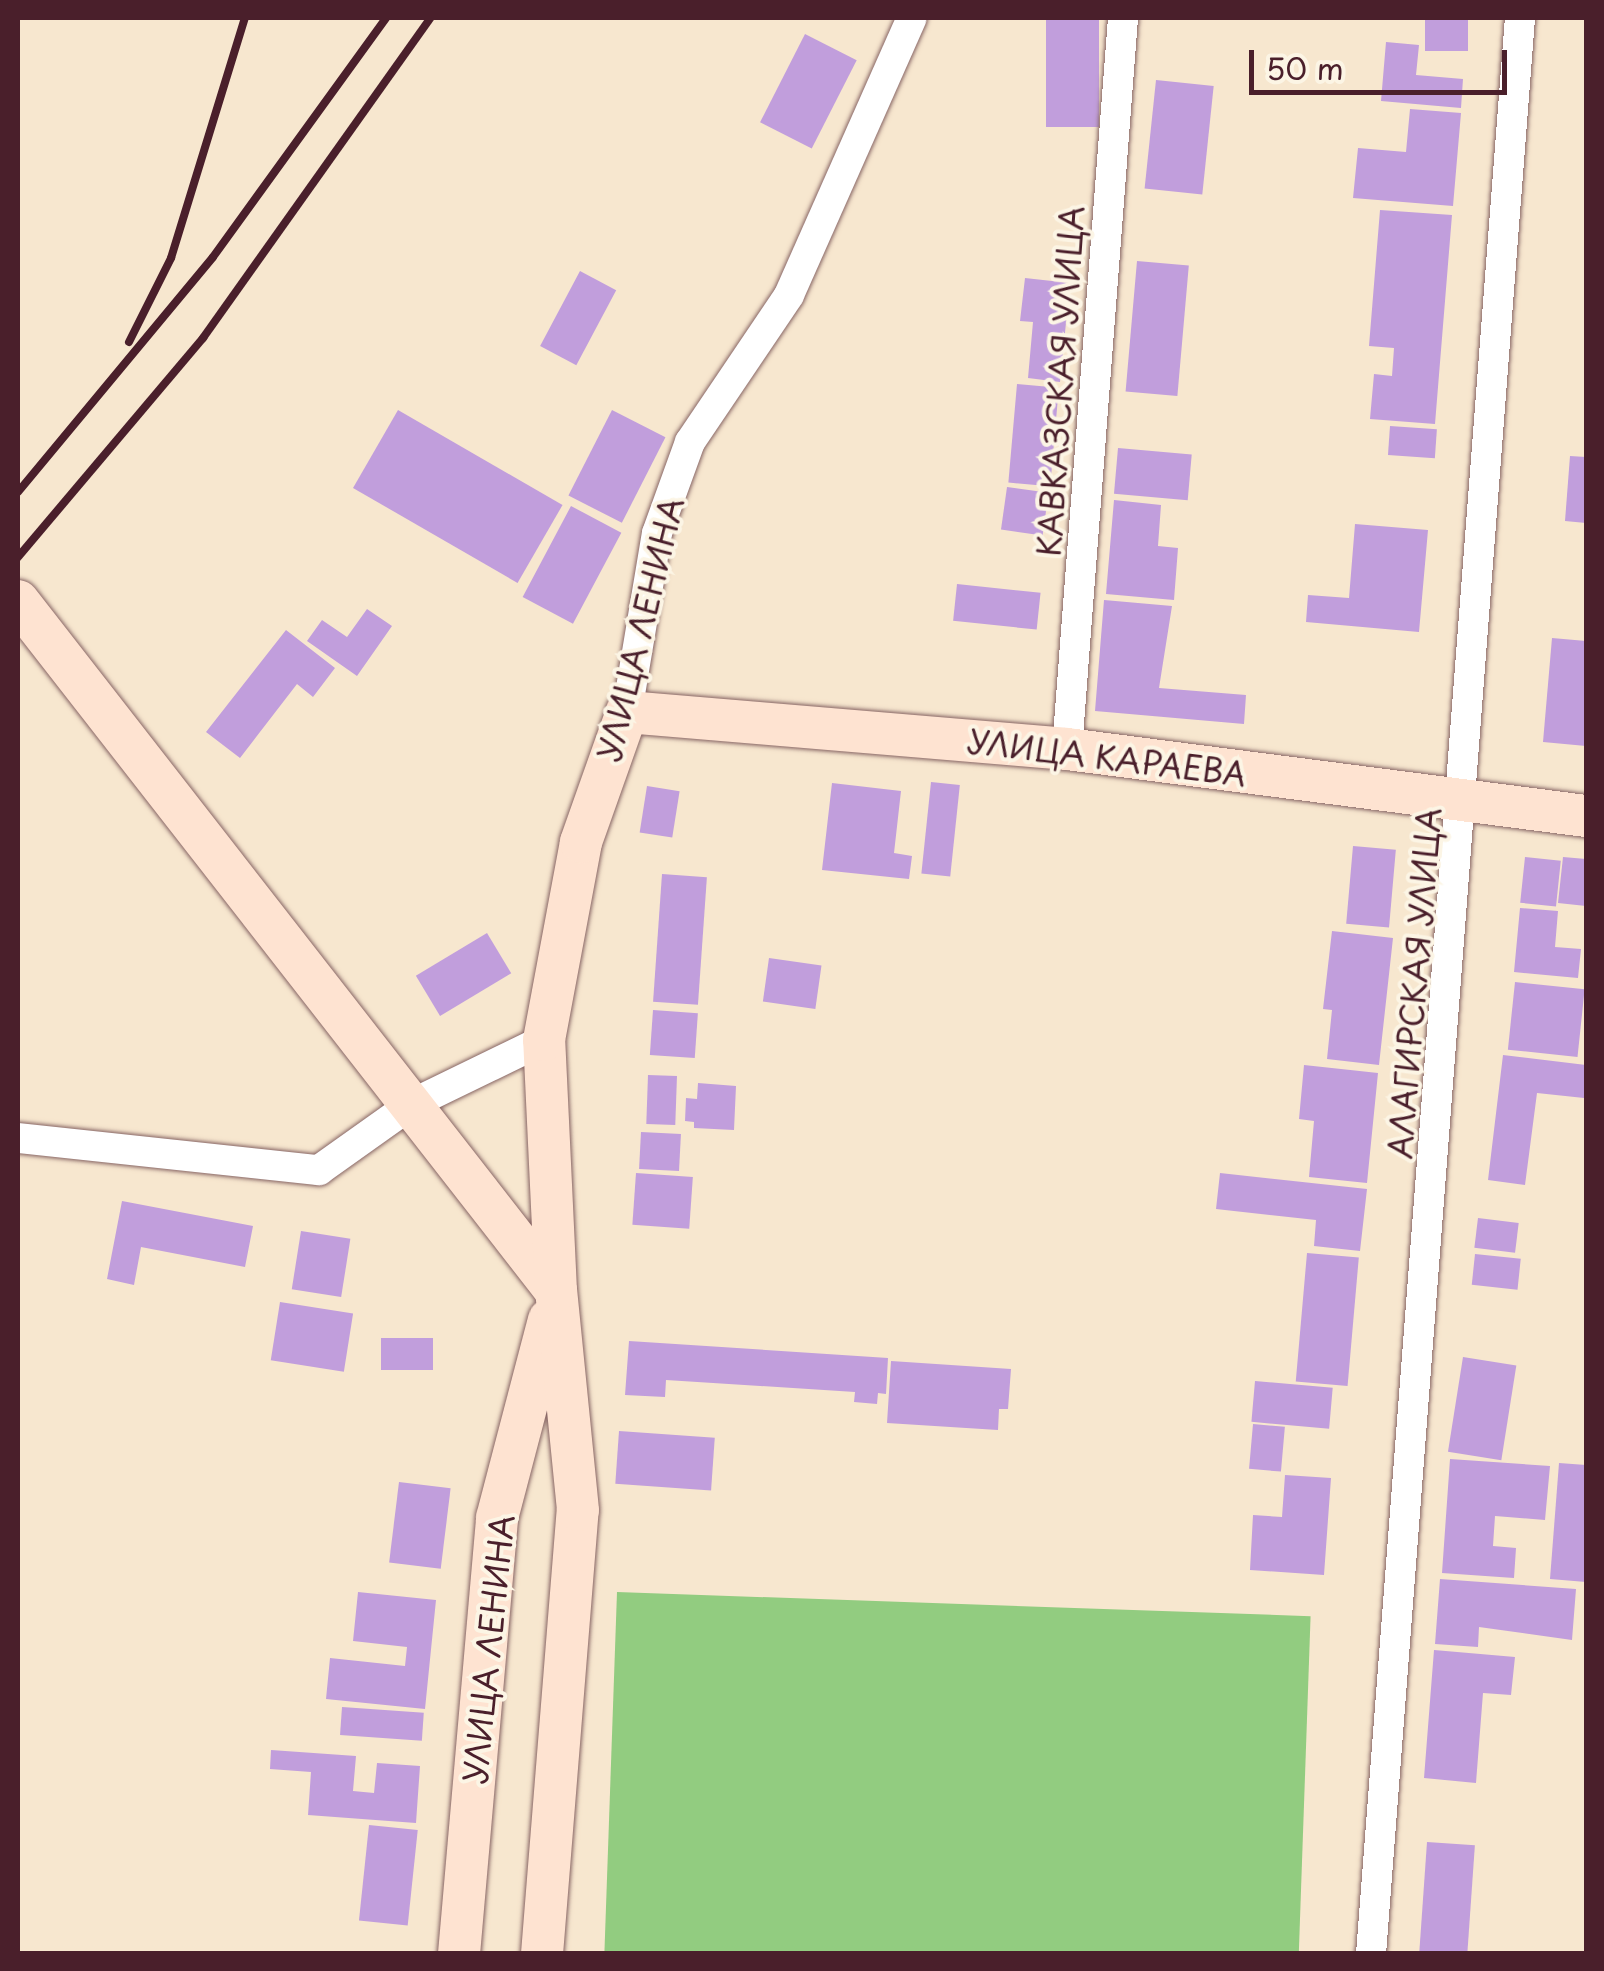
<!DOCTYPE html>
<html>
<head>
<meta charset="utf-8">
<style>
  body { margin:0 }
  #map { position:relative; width:1604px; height:1971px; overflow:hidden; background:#f7e7cf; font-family:"Playpen Sans",sans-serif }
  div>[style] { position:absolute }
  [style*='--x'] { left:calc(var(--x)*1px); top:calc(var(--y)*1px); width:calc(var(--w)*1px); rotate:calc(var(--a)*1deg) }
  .green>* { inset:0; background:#92cc80; transform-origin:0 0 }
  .building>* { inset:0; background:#c19edc; transform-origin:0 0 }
  .roads { filter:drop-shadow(0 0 2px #876564) drop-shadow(0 0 2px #876564) }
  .street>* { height:30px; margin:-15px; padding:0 15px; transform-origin:15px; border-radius:15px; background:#fff }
  .secondary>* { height:42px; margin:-21px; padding:0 21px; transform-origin:21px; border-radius:21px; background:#fee3d1 }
  .rail>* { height:8px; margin:-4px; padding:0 4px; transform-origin:4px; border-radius:4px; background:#4a1f2b }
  span { translate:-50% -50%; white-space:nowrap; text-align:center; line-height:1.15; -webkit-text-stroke:8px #fcf5e5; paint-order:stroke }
  .street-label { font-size:32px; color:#4a1f2b }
  .frame { position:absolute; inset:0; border:20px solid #4a1f2b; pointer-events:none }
  .scale { position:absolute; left:1249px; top:50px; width:258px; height:45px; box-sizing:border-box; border:5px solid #4a1f2b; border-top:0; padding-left:12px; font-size:30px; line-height:35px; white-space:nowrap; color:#4a1f2b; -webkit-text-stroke:8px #fcf5e5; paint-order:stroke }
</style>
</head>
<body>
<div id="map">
  <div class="green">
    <div style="left:617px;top:1592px;width:694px;height:361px;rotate:2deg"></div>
  </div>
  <div class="building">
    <div style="left:1046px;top:18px;width:53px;height:109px"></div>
    <div style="left:1425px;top:18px;width:43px;height:33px"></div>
    <div style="left:805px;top:34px;width:58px;height:99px;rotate:27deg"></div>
    <div style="clip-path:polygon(1386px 42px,1419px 45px,1416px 75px,1463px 79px,1461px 108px,1381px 101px)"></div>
    <div style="left:1156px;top:80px;width:58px;height:109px;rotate:6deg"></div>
    <div style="clip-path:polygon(1410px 109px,1461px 113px,1453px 206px,1353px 198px,1358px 148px,1406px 152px)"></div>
    <div style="clip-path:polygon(1380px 210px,1452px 215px,1435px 424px,1370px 419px,1374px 374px,1392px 376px,1394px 348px,1369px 346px)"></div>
    <div style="left:1137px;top:261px;width:52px;height:131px;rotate:5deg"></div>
    <div style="left:580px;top:271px;width:41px;height:85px;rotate:28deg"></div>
    <div style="clip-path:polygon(1025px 278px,1070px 283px,1060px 382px,1028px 378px,1033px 322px,1020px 321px)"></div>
    <div style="left:1017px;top:384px;width:42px;height:99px;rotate:5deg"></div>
    <div style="left:398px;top:410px;width:190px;height:90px;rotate:30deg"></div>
    <div style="left:612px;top:410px;width:60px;height:96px;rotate:27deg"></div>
    <div style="left:1390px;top:426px;width:47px;height:29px;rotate:4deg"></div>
    <div style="left:1118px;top:448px;width:74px;height:46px;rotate:5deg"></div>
    <div style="clip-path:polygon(1570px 456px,1586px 457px,1586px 523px,1565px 521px)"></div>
    <div style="left:1007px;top:487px;width:42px;height:43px;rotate:8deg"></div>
    <div style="clip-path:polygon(1114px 500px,1161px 505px,1158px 546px,1178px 548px,1174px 600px,1106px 594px)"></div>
    <div style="left:571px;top:506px;width:57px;height:103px;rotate:28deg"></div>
    <div style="clip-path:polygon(1355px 524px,1428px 530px,1419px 632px,1306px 622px,1308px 595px,1349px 598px)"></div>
    <div style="left:957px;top:584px;width:84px;height:37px;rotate:6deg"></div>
    <div style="clip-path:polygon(1104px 600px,1172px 606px,1159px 688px,1246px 695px,1244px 724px,1095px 711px)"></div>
    <div style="clip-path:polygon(367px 609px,392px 626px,357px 676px,307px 641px,322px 620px,347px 637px)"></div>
    <div style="clip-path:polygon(286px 630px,335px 668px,313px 697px,297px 684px,240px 758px,206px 732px)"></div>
    <div style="clip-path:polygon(1552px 638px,1586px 641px,1586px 746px,1543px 742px)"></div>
    <div style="left:931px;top:782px;width:29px;height:92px;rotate:6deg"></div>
    <div style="clip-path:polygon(832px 783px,901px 791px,894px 853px,912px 856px,909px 879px,822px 870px)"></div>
    <div style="left:647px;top:786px;width:33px;height:47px;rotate:9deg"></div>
    <div style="left:1353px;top:846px;width:43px;height:78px;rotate:5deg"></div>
    <div style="left:1525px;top:857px;width:36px;height:46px;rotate:6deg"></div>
    <div style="clip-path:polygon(1563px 857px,1586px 859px,1586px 906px,1558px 903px)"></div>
    <div style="left:662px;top:874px;width:45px;height:128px;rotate:4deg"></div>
    <div style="clip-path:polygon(1520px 908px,1558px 911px,1555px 947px,1581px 949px,1578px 978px,1514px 972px)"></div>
    <div style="clip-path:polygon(1332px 931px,1393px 938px,1379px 1065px,1327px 1059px,1332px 1010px,1323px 1009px)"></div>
    <div style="left:487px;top:933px;width:47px;height:83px;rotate:59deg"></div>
    <div style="left:769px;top:958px;width:53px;height:44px;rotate:8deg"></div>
    <div style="left:1515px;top:982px;width:70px;height:68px;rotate:6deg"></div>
    <div style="left:653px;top:1010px;width:45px;height:45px;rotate:4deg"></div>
    <div style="clip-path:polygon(1503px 1055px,1586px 1065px,1584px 1098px,1537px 1093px,1525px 1185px,1488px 1180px)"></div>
    <div style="clip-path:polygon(1304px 1065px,1378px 1073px,1367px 1183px,1309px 1177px,1314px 1121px,1299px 1119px)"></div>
    <div style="left:648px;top:1075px;width:29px;height:49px;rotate:2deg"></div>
    <div style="clip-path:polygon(698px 1083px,736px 1086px,734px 1130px,694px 1128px,694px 1122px,685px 1121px,686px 1098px,697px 1099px)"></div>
    <div style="left:641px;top:1132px;width:40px;height:37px;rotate:3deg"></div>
    <div style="left:636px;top:1173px;width:57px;height:52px;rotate:4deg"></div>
    <div style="clip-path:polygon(1220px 1173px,1367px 1189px,1360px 1251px,1314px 1246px,1316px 1220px,1216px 1209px)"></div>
    <div style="clip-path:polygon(122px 1201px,253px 1226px,245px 1267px,141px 1247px,134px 1285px,107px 1279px)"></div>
    <div style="left:1478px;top:1218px;width:41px;height:30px;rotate:7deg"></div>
    <div style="left:301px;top:1231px;width:50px;height:59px;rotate:9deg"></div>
    <div style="left:1307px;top:1253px;width:52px;height:129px;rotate:5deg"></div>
    <div style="left:1475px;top:1254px;width:46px;height:31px;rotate:6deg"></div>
    <div style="left:280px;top:1302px;width:74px;height:59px;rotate:9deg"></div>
    <div style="left:381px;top:1338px;width:52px;height:32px"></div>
    <div style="clip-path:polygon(629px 1341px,888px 1358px,886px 1394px,878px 1393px,877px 1404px,854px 1402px,855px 1392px,666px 1380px,665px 1397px,625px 1395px)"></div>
    <div style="left:1463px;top:1357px;width:54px;height:96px;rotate:9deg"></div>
    <div style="clip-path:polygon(891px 1361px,1011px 1369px,1008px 1409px,999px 1409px,998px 1430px,887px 1423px)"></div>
    <div style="left:1255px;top:1381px;width:78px;height:41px;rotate:5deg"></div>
    <div style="left:1253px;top:1424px;width:32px;height:45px;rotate:5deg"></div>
    <div style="left:619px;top:1431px;width:96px;height:53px;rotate:4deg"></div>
    <div style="clip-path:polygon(1450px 1459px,1550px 1466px,1545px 1520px,1495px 1516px,1493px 1546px,1516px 1548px,1514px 1578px,1442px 1573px)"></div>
    <div style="clip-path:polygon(1559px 1463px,1586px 1465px,1586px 1582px,1550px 1579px)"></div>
    <div style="clip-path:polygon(1285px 1475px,1331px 1478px,1324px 1575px,1250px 1570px,1253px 1515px,1282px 1517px)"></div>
    <div style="left:399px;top:1482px;width:52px;height:81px;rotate:7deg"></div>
    <div style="clip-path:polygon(1440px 1579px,1576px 1589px,1572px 1640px,1479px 1627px,1478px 1647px,1435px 1644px)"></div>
    <div style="clip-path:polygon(358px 1592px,436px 1600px,425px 1709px,326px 1699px,330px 1658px,405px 1666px,407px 1647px,353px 1641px)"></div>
    <div style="clip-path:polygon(1434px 1650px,1515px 1657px,1511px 1695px,1483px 1693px,1476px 1783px,1424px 1778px)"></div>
    <div style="left:342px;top:1707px;width:82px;height:28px;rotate:4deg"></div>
    <div style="clip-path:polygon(271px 1750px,356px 1756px,353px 1791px,374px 1793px,377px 1763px,420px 1766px,416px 1823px,308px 1815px,311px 1772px,270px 1769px)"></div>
    <div style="left:369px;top:1825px;width:49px;height:96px;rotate:6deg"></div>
    <div style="left:1427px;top:1842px;width:48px;height:112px;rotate:4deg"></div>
  </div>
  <div class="roads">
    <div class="street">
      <div style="--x:627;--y:712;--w:181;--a:-80.5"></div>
      <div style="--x:657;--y:533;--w:97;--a:-70.1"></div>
      <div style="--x:690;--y:442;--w:177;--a:-56"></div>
      <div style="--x:789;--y:295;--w:303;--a:-66.1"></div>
      <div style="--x:1067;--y:749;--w:733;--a:-85.62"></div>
      <div style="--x:18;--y:1138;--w:303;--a:6.1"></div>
      <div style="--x:319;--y:1170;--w:114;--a:-35.4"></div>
      <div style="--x:412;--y:1104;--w:147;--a:-25.9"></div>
      <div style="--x:1371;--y:1954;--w:1942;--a:-85.6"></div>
    </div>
    <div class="secondary">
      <div style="--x:18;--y:601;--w:875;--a:52.06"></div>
      <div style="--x:459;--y:1954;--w:438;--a:-85"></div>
      <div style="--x:497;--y:1518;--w:205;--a:-75.3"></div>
      <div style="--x:542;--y:1954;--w:445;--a:-85.4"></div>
      <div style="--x:578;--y:1510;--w:220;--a:-95.7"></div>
      <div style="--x:556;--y:1291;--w:251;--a:-92.7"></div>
      <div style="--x:544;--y:1040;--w:201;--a:-79.4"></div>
      <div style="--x:581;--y:842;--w:138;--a:-70.5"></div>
      <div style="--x:627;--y:712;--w:442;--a:4.8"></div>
      <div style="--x:1067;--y:749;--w:523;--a:7.36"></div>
    </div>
  </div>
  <div class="rail">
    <div style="--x:129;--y:342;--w:94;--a:-63.4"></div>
    <div style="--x:171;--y:258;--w:251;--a:-72.9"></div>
    <div style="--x:18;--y:492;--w:305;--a:-50.3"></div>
    <div style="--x:213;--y:257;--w:295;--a:-54.1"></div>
    <div style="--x:18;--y:557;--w:287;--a:-49.8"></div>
    <div style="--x:203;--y:338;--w:392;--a:-54.6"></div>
  </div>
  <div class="street-label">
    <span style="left:1060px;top:381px;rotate:-86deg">КАВКАЗСКАЯ УЛИЦА</span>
    <span style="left:640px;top:629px;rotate:-76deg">УЛИЦА ЛЕНИНА</span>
    <span style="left:1107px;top:757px;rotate:7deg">УЛИЦА КАРАЕВА</span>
    <span style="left:1414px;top:983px;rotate:-85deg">АЛАГИРСКАЯ УЛИЦА</span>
    <span style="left:488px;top:1649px;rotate:-84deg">УЛИЦА ЛЕНИНА</span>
  </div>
  <div class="frame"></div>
  <div class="scale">50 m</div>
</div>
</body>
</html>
